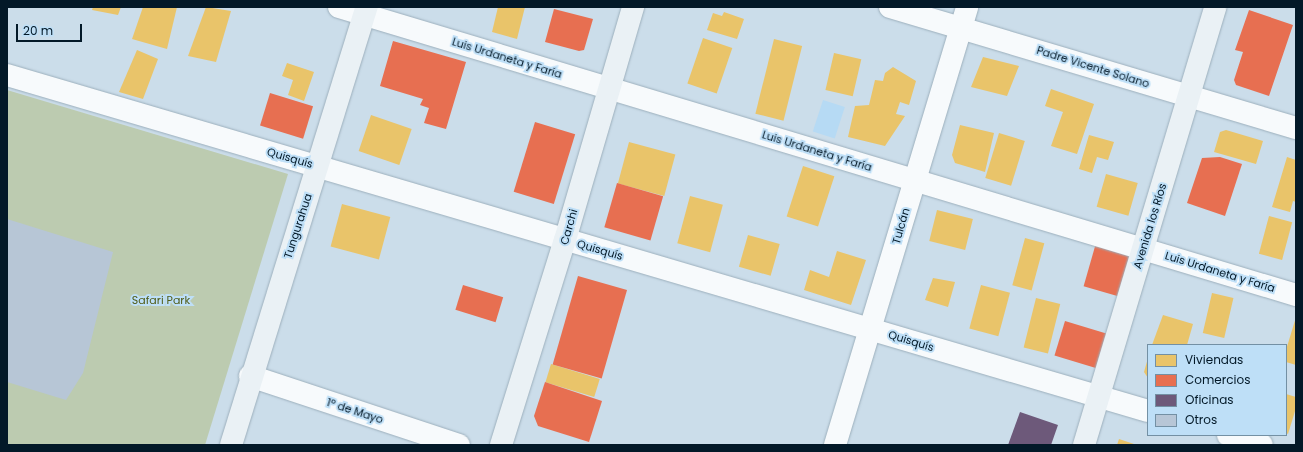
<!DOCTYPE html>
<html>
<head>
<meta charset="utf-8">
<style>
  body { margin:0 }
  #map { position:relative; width:1303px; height:452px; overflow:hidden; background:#cbddea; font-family:Poppins,sans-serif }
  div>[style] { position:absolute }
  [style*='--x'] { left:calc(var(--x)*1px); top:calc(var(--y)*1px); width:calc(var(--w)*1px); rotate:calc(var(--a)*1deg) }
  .built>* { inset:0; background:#b6daf4; transform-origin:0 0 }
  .green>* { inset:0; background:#bccbb0 }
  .homes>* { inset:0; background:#e9c46a; transform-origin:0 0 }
  .shops>* { inset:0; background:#e76f51; transform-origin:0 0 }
  .offices>* { inset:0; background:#6d597a }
  .building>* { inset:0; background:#b7c6d6 }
  .roads { filter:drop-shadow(0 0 1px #9cafbc) drop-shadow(0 0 1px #9cafbc) }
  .minor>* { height:22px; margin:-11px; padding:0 11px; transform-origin:11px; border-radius:11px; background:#f7fafc }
  .major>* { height:22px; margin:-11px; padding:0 11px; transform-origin:11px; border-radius:11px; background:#eaf1f5 }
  span { translate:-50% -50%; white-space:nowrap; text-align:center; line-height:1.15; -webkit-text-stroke:4px #bedff7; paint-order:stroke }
  .street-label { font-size:11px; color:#031928 }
  .park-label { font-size:11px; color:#505c18 }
  .frame { position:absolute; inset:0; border:8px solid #031928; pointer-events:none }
  .legend { position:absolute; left:1147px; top:344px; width:140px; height:92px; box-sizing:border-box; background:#bedff7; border:1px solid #7390a4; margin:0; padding:5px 7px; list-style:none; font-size:12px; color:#031928 }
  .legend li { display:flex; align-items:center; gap:8px; height:20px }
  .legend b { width:20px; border:1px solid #7390a4 }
  .scale { position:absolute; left:16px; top:24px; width:66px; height:18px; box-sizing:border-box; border:2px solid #031928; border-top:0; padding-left:5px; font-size:12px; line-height:14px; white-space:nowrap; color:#031928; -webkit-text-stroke:3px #bedff7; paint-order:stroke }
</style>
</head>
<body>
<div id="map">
  <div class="built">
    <div style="left:823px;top:100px;width:23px;height:33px;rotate:18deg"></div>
  </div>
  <div class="green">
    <div style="clip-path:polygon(7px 90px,288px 174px,205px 445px,7px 445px)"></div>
  </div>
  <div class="homes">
    <div style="clip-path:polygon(93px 7px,121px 7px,118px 15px,92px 10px)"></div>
    <div style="clip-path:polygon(143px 7px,177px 7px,167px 49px,132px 39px)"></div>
    <div style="clip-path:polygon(206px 7px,231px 11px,216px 62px,188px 56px)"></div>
    <div style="clip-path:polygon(498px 7px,525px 7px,517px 39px,492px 32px)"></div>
    <div style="clip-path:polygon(724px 12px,744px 19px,737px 39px,707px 30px,713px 13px,722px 16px)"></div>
    <div style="left:703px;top:38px;width:31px;height:48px;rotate:19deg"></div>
    <div style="left:774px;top:39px;width:29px;height:77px;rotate:14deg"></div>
    <div style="clip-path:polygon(137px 50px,158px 59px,143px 99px,119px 92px)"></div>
    <div style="left:834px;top:53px;width:28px;height:38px;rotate:13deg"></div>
    <div style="clip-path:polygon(983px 57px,1019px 66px,1007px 96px,971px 87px)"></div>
    <div style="clip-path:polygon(287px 63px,314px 72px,304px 101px,288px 95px,293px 80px,282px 76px)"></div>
    <div style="clip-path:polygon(893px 67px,916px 81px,909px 105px,900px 102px,896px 114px,905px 116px,885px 146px,848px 137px,855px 106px,869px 105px,875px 80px,883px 81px,885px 73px)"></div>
    <div style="clip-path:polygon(1051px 89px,1094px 104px,1077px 154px,1051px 146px,1063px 112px,1045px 106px)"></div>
    <div style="left:371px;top:115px;width:43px;height:38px;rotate:19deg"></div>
    <div style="clip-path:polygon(960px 125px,994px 133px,985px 172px,955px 163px,952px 155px)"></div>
    <div style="clip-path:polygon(1226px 130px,1263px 141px,1256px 164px,1214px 152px,1220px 132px)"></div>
    <div style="left:999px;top:133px;width:27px;height:47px;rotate:17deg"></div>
    <div style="clip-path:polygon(1089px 135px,1114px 142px,1108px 160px,1097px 157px,1092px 173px,1079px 169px)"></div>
    <div style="left:629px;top:142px;width:48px;height:43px;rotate:15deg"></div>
    <div style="clip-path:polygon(1287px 157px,1296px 160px,1296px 202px,1293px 201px,1290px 212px,1272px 207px)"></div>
    <div style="left:803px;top:166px;width:33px;height:53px;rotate:18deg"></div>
    <div style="left:1106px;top:174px;width:33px;height:34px;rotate:16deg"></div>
    <div style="left:690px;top:196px;width:34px;height:49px;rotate:15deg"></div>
    <div style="left:342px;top:204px;width:50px;height:44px;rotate:15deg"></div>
    <div style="left:937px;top:210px;width:37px;height:32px;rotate:14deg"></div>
    <div style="left:1269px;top:216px;width:24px;height:39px;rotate:15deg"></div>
    <div style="left:748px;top:235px;width:33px;height:33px;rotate:16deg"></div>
    <div style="left:1025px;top:238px;width:20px;height:49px;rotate:15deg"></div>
    <div style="clip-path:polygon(837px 251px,866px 260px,851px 305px,804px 290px,810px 270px,829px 277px)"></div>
    <div style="clip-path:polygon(933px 278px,955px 282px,948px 307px,925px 300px)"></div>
    <div style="left:981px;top:285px;width:30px;height:45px;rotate:15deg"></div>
    <div style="left:1212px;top:293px;width:22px;height:41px;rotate:13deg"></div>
    <div style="left:1036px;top:298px;width:25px;height:51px;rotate:14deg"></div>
    <div style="clip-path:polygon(1163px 315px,1193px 324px,1187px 345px,1152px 345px)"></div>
    <div style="clip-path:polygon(1296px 317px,1296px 365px,1286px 362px,1286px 350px)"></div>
    <div style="clip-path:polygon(1148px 358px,1148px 378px,1144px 372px)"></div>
    <div style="left:551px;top:364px;width:51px;height:19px;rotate:17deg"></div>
    <div style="clip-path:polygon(1286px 394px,1296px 397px,1296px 408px,1288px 434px,1286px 433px)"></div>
    <div style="clip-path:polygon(1119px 439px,1137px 445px,1117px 445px)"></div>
  </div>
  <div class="shops">
    <div style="clip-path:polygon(554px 9px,593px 19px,584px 50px,579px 51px,545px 42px)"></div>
    <div style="clip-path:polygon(1249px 10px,1293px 25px,1269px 96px,1236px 85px,1234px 80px,1243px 52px,1235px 50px)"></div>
    <div style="clip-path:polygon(393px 41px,466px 62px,446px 129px,424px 123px,429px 108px,420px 105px,423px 99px,380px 86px)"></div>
    <div style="left:270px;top:93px;width:45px;height:34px;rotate:17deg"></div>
    <div style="left:535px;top:122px;width:42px;height:73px;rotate:17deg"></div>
    <div style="clip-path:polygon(1220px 157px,1242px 164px,1225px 216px,1187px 203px,1202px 158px)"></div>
    <div style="left:617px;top:183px;width:48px;height:46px;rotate:16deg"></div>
    <div style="left:1096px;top:243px;width:44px;height:45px;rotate:16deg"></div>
    <div style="left:578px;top:276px;width:51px;height:92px;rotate:16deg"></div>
    <div style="left:463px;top:285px;width:42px;height:26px;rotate:17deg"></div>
    <div style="left:1065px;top:321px;width:44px;height:36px;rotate:17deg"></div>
    <div style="clip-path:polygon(545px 382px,602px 401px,589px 442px,538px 426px,534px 416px)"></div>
  </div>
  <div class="offices">
    <div style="clip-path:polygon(1020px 412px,1058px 425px,1051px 445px,1008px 445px)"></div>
  </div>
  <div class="building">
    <div style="clip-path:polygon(7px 219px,113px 252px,83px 373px,66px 400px,7px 382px)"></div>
  </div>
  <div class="roads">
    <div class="minor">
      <div style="--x:339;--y:7;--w:999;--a:16.75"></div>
      <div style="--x:890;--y:7;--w:424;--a:16.6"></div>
      <div style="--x:7;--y:75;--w:1189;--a:16.41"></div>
      <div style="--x:250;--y:376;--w:220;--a:18.3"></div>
      <div style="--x:1228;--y:435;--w:35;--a:16"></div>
      <div style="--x:835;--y:445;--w:457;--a:-73.2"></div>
    </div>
    <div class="major">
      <div style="--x:231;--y:445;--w:459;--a:-72.8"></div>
      <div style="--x:501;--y:445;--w:215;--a:-72.7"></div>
      <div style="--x:565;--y:240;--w:243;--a:-73.7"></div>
      <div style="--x:1084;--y:445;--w:457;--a:-73.3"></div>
    </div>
  </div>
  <div class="street-label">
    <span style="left:507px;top:58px;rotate:17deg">Luis Urdaneta y Faría</span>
    <span style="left:1093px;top:67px;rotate:17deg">Padre Vicente Solano</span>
    <span style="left:817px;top:151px;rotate:17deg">Luis Urdaneta y Faría</span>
    <span style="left:290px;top:158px;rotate:16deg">Quisquís</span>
    <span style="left:298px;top:226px;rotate:-72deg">Tungurahua</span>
    <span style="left:901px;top:226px;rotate:-74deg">Tulcán</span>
    <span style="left:1150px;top:226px;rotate:-73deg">Avenida los Ríos</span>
    <span style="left:569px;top:227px;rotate:-74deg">Carchi</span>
    <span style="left:600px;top:250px;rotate:16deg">Quisquís</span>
    <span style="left:1220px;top:272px;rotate:17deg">Luis Urdaneta y Faría</span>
    <span style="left:911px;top:341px;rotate:17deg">Quisquís</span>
    <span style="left:355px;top:411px;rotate:18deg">1º de Mayo</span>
  </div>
  <div class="park-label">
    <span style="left:161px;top:300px">Safari Park</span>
  </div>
  <div class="frame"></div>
  <ul class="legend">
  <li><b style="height:11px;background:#e9c46a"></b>Viviendas</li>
  <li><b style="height:11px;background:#e76f51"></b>Comercios</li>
  <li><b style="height:11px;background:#6d597a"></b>Oficinas</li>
  <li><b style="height:11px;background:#b7c6d6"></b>Otros</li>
  </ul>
  <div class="scale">20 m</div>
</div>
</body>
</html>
